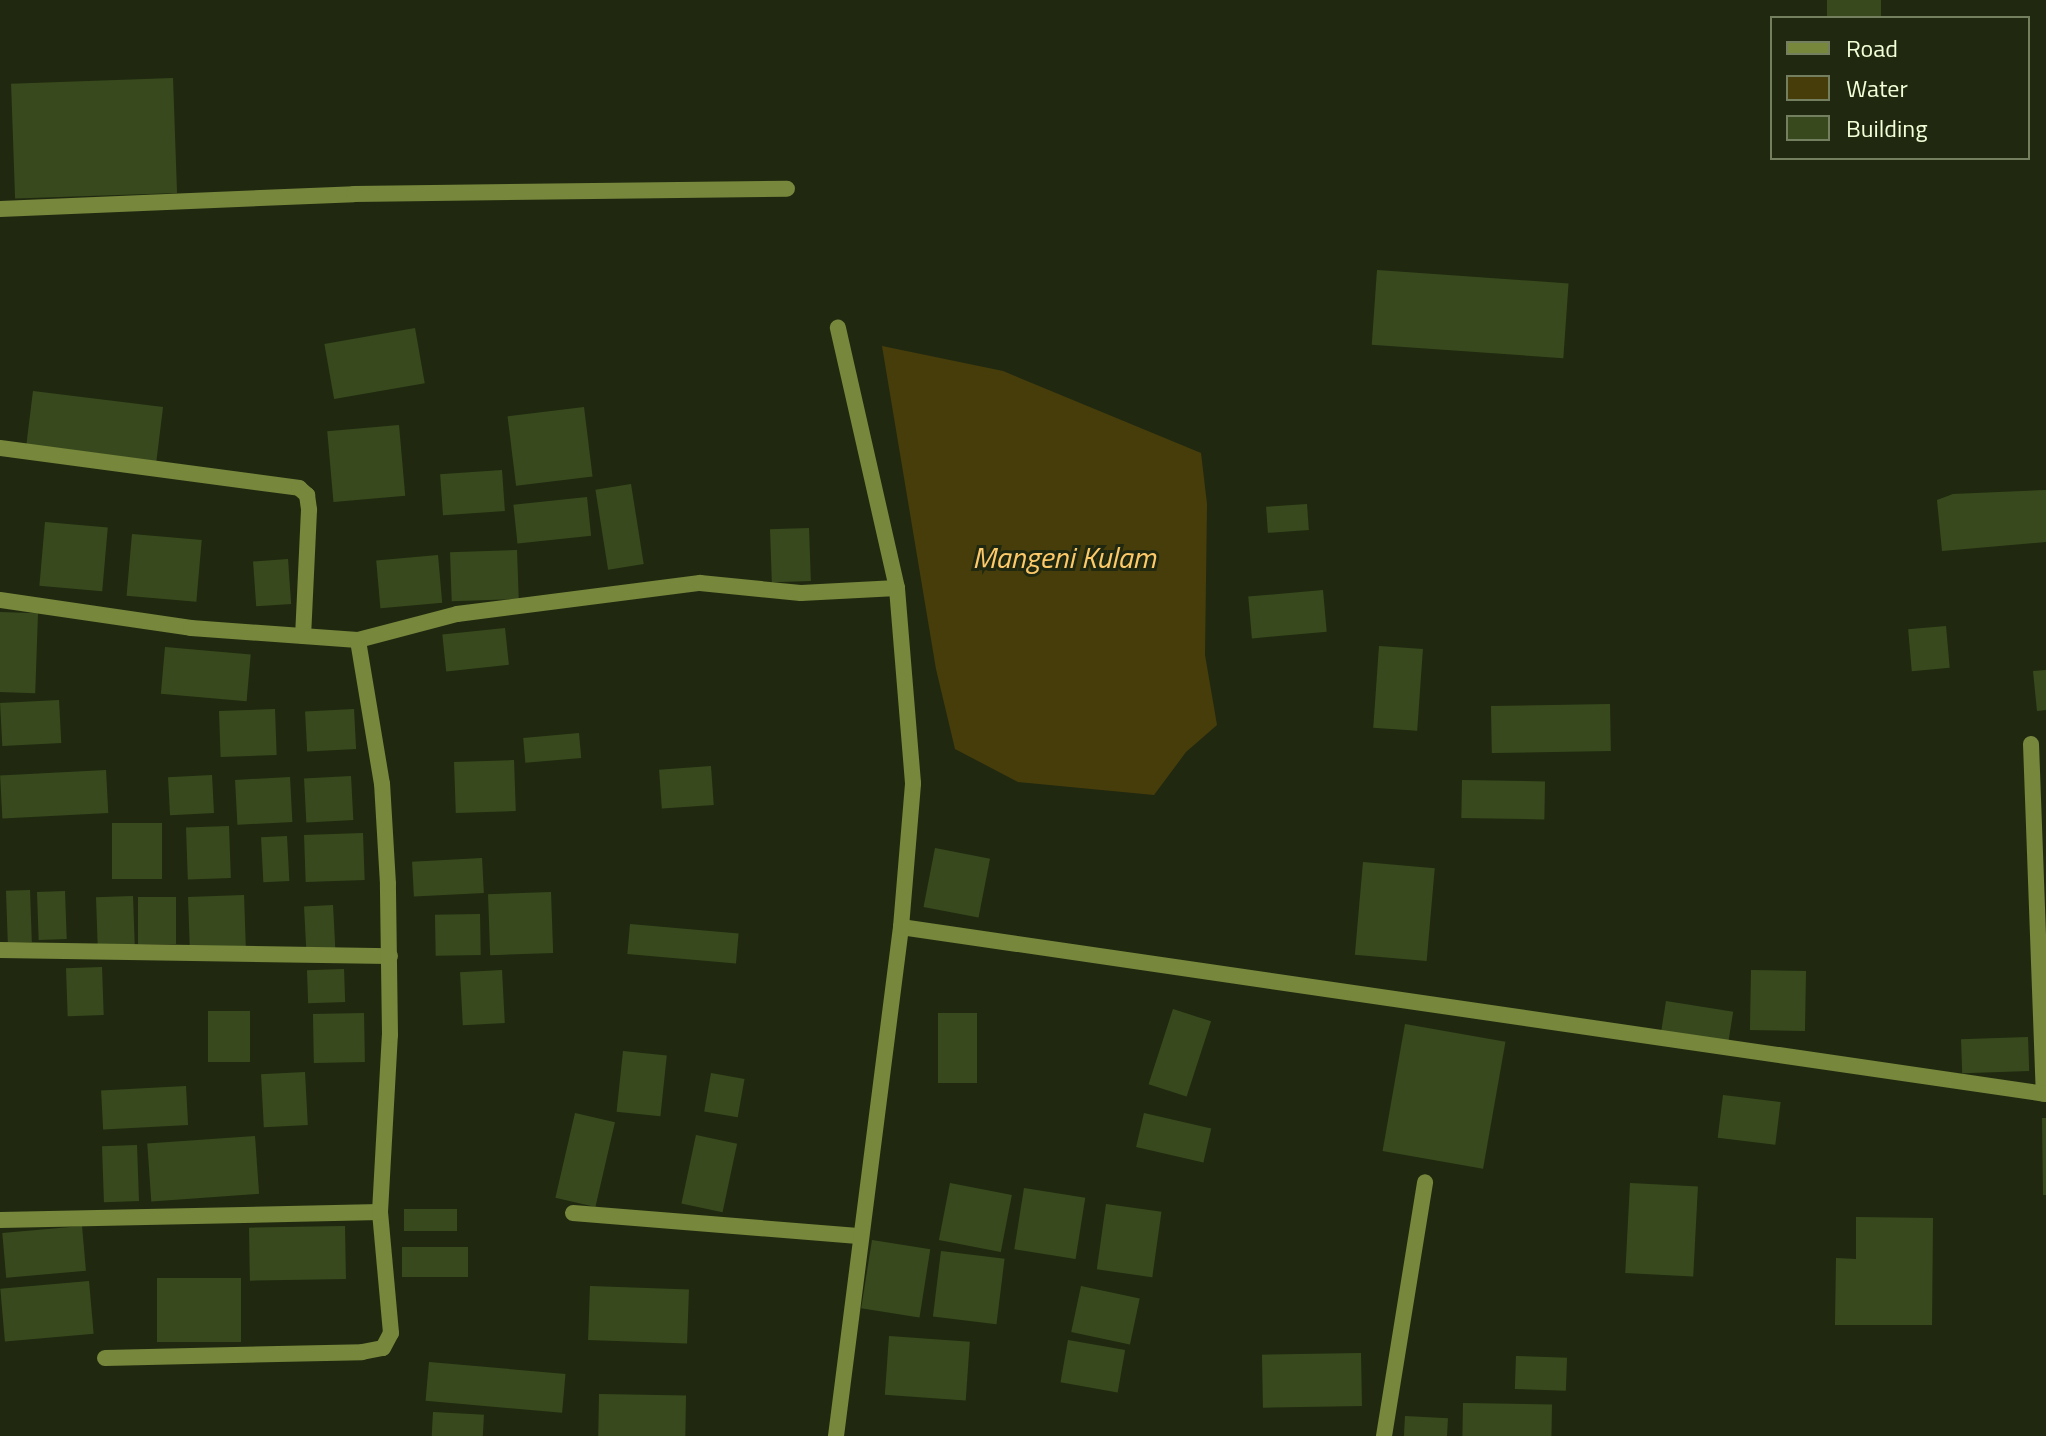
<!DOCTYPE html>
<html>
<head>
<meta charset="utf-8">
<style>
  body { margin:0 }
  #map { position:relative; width:2046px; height:1436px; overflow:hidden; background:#202910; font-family:"Titillium Web",sans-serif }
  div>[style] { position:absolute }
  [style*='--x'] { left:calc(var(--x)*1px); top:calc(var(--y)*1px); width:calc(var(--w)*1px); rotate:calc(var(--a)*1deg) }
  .water>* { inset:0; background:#473d0b }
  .building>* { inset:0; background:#384a1d; transform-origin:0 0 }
  .minor>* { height:16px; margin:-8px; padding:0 8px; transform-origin:8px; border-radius:8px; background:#77873c }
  span { translate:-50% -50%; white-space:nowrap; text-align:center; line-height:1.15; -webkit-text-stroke:6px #202910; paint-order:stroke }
  .water-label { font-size:30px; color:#fec968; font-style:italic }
  .legend { position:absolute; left:1770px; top:16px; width:260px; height:144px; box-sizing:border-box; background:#202910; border:2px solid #747f60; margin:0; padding:10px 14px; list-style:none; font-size:24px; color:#f3ffd9 }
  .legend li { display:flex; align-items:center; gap:16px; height:40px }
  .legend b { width:40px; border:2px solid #747f60 }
</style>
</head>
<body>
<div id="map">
  <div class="water">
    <div style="clip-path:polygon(882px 346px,1003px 371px,1201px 453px,1207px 504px,1205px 655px,1217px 725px,1186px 752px,1154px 795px,1018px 782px,955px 749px,936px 669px)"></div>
  </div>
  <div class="building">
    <div style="left:1827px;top:0;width:54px;height:18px"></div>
    <div style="left:173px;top:78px;width:115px;height:162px;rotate:88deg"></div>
    <div style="left:1377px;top:270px;width:192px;height:75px;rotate:4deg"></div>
    <div style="left:415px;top:328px;width:56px;height:92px;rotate:80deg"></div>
    <div style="left:33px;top:391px;width:131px;height:55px;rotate:7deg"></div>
    <div style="left:584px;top:407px;width:70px;height:77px;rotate:83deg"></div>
    <div style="left:399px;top:425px;width:71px;height:72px;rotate:85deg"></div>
    <div style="left:502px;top:470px;width:41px;height:62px;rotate:86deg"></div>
    <div style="left:631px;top:484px;width:81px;height:36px;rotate:81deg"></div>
    <div style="clip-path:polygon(2046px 490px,2046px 542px,1942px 551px,1937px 500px,1953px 494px)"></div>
    <div style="left:587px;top:497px;width:39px;height:74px;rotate:84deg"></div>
    <div style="left:1307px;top:504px;width:26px;height:41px;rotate:86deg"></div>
    <div style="left:45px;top:522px;width:63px;height:64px;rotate:5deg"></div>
    <div style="left:809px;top:528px;width:53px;height:39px;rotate:88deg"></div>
    <div style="left:132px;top:534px;width:70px;height:62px;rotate:5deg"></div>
    <div style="left:517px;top:550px;width:49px;height:67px;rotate:88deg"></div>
    <div style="left:438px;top:555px;width:48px;height:62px;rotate:85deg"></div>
    <div style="left:288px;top:559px;width:45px;height:35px;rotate:86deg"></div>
    <div style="left:1323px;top:590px;width:42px;height:75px;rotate:85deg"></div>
    <div style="left:0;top:612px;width:38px;height:80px;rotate:2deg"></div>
    <div style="left:1946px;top:626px;width:42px;height:38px;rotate:85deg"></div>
    <div style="left:505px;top:628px;width:37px;height:63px;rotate:84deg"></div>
    <div style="left:1379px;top:646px;width:44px;height:82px;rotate:4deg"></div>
    <div style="left:165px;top:647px;width:86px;height:47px;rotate:5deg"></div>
    <div style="clip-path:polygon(2046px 670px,2046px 710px,2037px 711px,2033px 671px)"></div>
    <div style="left:59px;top:700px;width:43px;height:59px;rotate:87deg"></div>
    <div style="left:1610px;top:704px;width:47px;height:119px;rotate:89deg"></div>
    <div style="left:275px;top:709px;width:46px;height:56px;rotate:88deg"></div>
    <div style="left:354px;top:709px;width:40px;height:49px;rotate:87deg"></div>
    <div style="left:579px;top:733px;width:25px;height:56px;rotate:85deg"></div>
    <div style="left:514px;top:760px;width:51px;height:60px;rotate:88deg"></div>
    <div style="left:711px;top:766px;width:39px;height:52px;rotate:86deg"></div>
    <div style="left:106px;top:770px;width:43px;height:106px;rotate:87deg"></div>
    <div style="left:212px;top:775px;width:38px;height:44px;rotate:87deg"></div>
    <div style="left:351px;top:776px;width:44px;height:47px;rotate:87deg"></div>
    <div style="left:290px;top:777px;width:45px;height:55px;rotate:87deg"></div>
    <div style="left:1462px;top:780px;width:83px;height:38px;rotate:1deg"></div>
    <div style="left:112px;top:823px;width:50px;height:56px"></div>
    <div style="left:229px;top:826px;width:52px;height:43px;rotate:88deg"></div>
    <div style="left:363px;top:833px;width:47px;height:59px;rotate:88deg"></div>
    <div style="left:287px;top:836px;width:45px;height:26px;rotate:87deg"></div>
    <div style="left:935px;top:848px;width:56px;height:60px;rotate:11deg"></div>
    <div style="left:482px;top:858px;width:35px;height:70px;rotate:87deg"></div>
    <div style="left:1363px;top:862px;width:72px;height:93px;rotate:5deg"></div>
    <div style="left:30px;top:890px;width:52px;height:24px;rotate:88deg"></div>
    <div style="left:65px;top:891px;width:48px;height:28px;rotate:88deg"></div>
    <div style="left:551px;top:892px;width:61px;height:63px;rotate:88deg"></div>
    <div style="left:244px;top:895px;width:51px;height:56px;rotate:88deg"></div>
    <div style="left:133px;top:896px;width:49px;height:37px;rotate:88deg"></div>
    <div style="left:138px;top:897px;width:38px;height:47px"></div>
    <div style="left:333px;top:905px;width:44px;height:29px;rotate:87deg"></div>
    <div style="left:480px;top:914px;width:41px;height:45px;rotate:89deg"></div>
    <div style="left:630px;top:924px;width:109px;height:30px;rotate:5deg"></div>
    <div style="left:102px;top:967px;width:48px;height:36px;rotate:88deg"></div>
    <div style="left:344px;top:969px;width:33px;height:37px;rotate:88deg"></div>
    <div style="left:502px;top:970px;width:53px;height:42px;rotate:87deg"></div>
    <div style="left:1751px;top:970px;width:55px;height:60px;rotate:1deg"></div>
    <div style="left:1666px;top:1001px;width:68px;height:30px;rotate:9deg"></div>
    <div style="left:1173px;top:1009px;width:40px;height:79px;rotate:18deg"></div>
    <div style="left:208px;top:1011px;width:42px;height:51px"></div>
    <div style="left:364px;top:1013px;width:49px;height:51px;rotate:89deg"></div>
    <div style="left:938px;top:1013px;width:39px;height:70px"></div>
    <div style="left:1405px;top:1024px;width:102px;height:129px;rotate:10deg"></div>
    <div style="left:2028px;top:1037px;width:34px;height:67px;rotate:88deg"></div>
    <div style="left:623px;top:1051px;width:44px;height:61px;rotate:6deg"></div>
    <div style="left:305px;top:1072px;width:53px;height:44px;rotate:87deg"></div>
    <div style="left:711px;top:1073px;width:34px;height:39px;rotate:10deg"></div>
    <div style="left:186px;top:1086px;width:39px;height:85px;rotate:87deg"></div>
    <div style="left:1723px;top:1095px;width:58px;height:43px;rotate:7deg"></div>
    <div style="left:575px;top:1113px;width:41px;height:87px;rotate:13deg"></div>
    <div style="left:1144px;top:1113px;width:69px;height:35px;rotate:13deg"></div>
    <div style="clip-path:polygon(2042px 1118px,2046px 1118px,2046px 1195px,2043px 1195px)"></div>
    <div style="left:696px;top:1135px;width:42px;height:70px;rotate:12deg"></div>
    <div style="left:255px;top:1136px;width:58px;height:108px;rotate:86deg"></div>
    <div style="left:137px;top:1145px;width:56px;height:35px;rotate:88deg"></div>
    <div style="left:950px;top:1183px;width:63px;height:58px;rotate:11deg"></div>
    <div style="left:1630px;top:1183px;width:68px;height:90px;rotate:3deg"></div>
    <div style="left:1024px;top:1188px;width:62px;height:62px;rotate:9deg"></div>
    <div style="left:1106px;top:1204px;width:56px;height:66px;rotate:8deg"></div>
    <div style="left:404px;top:1209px;width:53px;height:22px"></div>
    <div style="clip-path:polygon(1856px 1217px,1933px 1218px,1932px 1325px,1835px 1325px,1836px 1258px,1856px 1259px)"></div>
    <div style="left:82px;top:1226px;width:45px;height:80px;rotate:85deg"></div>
    <div style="left:345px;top:1226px;width:53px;height:96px;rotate:89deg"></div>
    <div style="left:872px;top:1240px;width:59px;height:69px;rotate:9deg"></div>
    <div style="left:402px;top:1247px;width:66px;height:30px"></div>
    <div style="left:941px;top:1251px;width:64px;height:66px;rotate:7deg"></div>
    <div style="left:157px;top:1278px;width:84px;height:64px"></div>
    <div style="left:89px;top:1281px;width:53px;height:89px;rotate:85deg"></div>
    <div style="left:590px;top:1286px;width:99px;height:54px;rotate:2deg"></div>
    <div style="left:1081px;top:1286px;width:60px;height:47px;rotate:12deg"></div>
    <div style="left:889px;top:1336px;width:81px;height:59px;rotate:4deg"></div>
    <div style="left:1068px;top:1340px;width:58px;height:43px;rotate:10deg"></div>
    <div style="left:1361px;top:1353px;width:53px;height:99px;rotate:89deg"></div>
    <div style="left:1516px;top:1356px;width:51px;height:33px;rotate:2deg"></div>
    <div style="left:429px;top:1362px;width:137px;height:39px;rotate:5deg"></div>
    <div style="left:599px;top:1394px;width:87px;height:42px;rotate:1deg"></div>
    <div style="left:1463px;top:1403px;width:89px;height:33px;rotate:1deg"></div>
    <div style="left:433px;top:1412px;width:51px;height:24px;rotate:3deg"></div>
    <div style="left:1405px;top:1416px;width:43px;height:20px;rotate:3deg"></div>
  </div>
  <div class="minor">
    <div style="--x:0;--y:209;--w:354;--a:-2.4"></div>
    <div style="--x:354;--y:194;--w:433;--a:-0.7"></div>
    <div style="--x:0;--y:448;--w:302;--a:7.6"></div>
    <div style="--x:299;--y:488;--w:11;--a:41"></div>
    <div style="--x:307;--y:495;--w:15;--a:82"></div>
    <div style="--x:309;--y:510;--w:126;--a:92.7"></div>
    <div style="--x:0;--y:600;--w:193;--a:8.3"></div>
    <div style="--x:191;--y:628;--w:167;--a:4.1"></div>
    <div style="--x:358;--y:640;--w:102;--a:-14.7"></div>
    <div style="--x:457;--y:614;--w:245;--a:-7.3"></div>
    <div style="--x:700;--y:583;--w:101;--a:5.7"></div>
    <div style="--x:801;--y:593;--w:96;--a:-3"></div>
    <div style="--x:2031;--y:744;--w:350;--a:87.9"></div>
    <div style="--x:901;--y:927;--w:1157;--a:8.3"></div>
    <div style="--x:0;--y:950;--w:390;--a:0.9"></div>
    <div style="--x:573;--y:1213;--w:289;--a:4.6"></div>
    <div style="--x:0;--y:1220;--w:380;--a:-1.2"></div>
    <div style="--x:105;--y:1358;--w:257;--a:-1.3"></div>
    <div style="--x:362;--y:1352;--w:21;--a:-11"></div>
    <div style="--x:383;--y:1348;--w:17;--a:-62"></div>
    <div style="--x:391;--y:1333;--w:121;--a:-95.2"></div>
    <div style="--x:380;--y:1212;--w:177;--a:-86.8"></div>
    <div style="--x:390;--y:1035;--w:151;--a:-90.8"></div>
    <div style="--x:388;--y:884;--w:100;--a:-93.4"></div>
    <div style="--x:382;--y:784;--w:146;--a:-99.5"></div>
    <div style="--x:836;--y:1436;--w:513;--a:-82.72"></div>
    <div style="--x:901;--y:927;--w:144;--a:-85.2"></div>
    <div style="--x:913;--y:783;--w:196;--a:-94.7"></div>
    <div style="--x:897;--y:588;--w:267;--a:-102.8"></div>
    <div style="--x:1384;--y:1436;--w:257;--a:-80.8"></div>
  </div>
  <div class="water-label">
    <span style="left:1064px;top:557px">Mangeni Kulam</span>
  </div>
  <ul class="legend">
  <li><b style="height:10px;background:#77873c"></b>Road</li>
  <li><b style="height:22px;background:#473d0b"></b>Water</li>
  <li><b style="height:22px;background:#384a1d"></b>Building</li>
  </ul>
</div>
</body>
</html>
